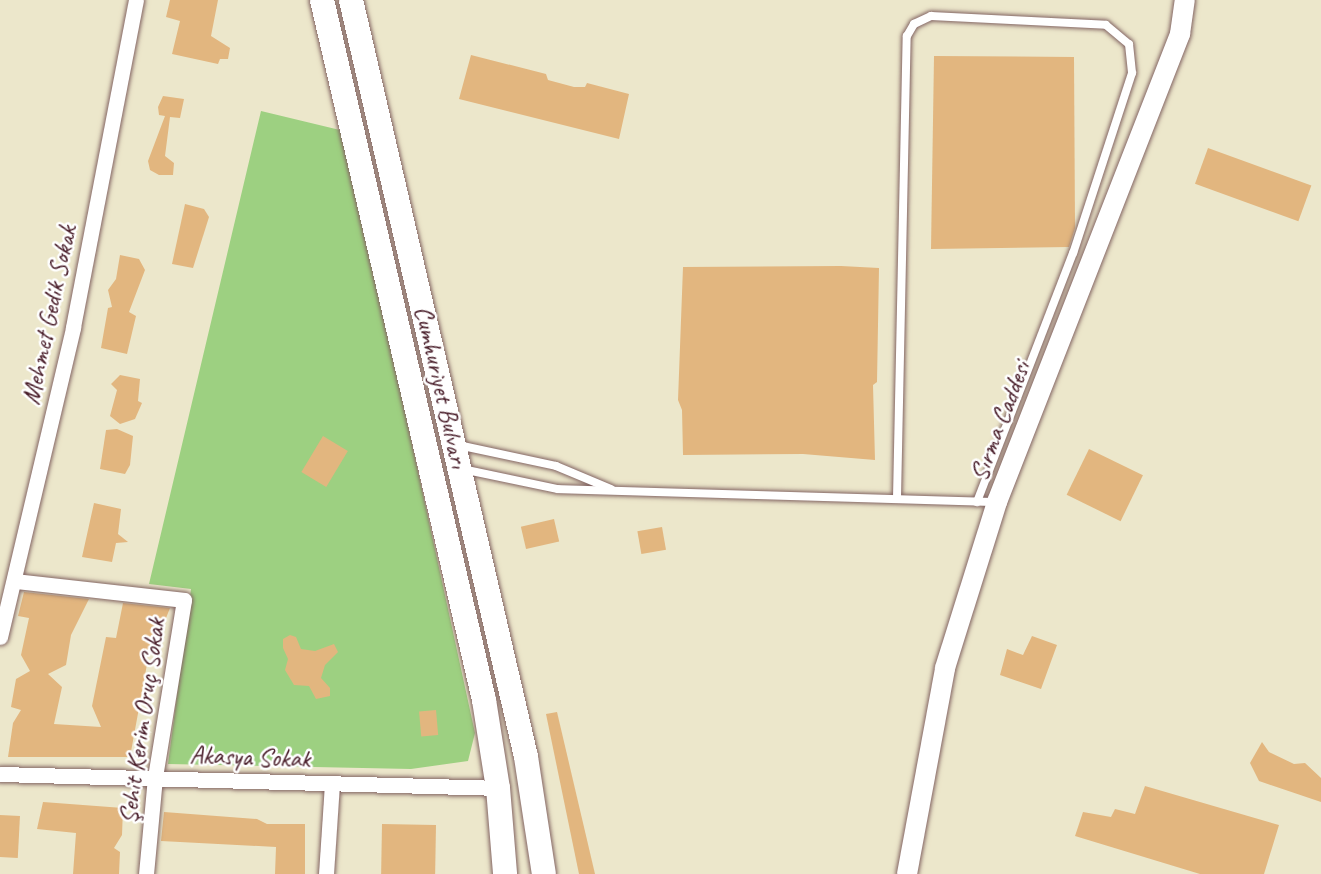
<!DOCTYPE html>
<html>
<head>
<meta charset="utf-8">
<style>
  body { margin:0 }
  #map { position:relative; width:1321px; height:874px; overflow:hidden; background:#ece7cb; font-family:Caveat,sans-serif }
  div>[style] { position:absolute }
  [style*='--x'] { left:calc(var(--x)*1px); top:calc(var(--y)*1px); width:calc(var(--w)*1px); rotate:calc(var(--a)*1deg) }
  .green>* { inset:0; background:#9dd081 }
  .building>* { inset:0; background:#e2b67f; transform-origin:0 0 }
  .roads { filter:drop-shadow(0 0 2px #836563) drop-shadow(0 0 2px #836563) }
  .service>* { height:8px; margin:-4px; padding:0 4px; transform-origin:4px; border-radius:4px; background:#fff }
  .minor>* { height:15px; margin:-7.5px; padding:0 7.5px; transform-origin:7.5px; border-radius:7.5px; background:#fff }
  .tertiary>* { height:20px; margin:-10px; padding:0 10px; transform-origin:10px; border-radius:10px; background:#fff }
  .primary>* { height:24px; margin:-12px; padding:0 12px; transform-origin:12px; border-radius:12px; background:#fff }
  span { translate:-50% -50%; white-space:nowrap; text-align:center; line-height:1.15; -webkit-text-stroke:5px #fff; paint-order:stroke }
  .street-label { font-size:26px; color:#4a1f2b }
</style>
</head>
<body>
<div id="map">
  <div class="green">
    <div style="clip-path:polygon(261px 111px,344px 131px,475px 733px,468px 761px,411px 769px,168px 764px,191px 589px,149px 584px)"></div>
  </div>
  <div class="building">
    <div style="clip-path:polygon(170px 0,218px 0,211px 36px,230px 48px,228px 59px,220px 59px,218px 64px,172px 54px,180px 21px,166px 17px)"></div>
    <div style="clip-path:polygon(471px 55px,546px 74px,548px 80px,574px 87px,585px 87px,587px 83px,629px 94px,619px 139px,459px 99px)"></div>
    <div style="clip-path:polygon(934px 56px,1074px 57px,1075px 228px,1069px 247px,931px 249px)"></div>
    <div style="clip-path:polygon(163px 96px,184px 99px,180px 118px,170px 117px,165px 156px,174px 163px,173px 175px,159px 175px,150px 170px,148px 161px,165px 116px,159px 115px,158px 107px)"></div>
    <div style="left:1208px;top:148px;width:110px;height:38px;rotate:20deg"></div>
    <div style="clip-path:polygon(185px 204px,204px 209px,209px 217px,193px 268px,172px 264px)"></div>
    <div style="clip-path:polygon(120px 255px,139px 259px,145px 270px,129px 312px,136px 316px,127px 354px,101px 348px,108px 308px,112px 307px,108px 290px,116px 279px)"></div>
    <div style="clip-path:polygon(841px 266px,879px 268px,877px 382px,873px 385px,875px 460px,803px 454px,683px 455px,682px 410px,678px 400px,683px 267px)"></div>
    <div style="clip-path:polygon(120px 375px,140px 379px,138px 401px,142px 403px,135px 419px,120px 424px,110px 416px,117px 390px,111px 384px)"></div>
    <div style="clip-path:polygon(117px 429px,133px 436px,130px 465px,125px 474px,100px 469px,106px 430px)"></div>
    <div style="left:323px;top:436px;width:29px;height:42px;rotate:31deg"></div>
    <div style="left:1089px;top:449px;width:60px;height:51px;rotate:26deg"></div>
    <div style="clip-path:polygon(94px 503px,121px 509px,118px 534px,128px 542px,116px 543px,112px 562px,82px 557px)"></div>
    <div style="left:554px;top:519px;width:23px;height:34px;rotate:77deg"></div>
    <div style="left:662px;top:527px;width:23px;height:25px;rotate:80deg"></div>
    <div style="clip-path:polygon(24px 592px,89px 599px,71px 635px,66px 665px,48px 674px,62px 687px,54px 724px,101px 727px,92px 706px,106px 637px,116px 638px,123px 603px,170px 608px,158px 638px,152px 637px,130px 757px,8px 757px,13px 723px,21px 710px,11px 707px,16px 679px,30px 671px,21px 655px,29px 618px,18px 616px)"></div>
    <div style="clip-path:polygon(290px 635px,296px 637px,301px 649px,315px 651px,334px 644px,338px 652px,325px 665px,321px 678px,330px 688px,330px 696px,316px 699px,309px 686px,294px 685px,285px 670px,288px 659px,283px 648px,283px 639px)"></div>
    <div style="clip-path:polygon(1032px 636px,1057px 645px,1041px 689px,1000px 675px,1007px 649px,1023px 655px)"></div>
    <div style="left:436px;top:710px;width:25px;height:17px;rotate:85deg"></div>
    <div style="clip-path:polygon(557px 712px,595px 874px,579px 874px,546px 714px)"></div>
    <div style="clip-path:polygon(1262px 742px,1269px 752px,1294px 764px,1305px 763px,1321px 778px,1321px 802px,1259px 781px,1250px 763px)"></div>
    <div style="clip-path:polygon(1145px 786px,1279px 825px,1264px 874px,1200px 874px,1075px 836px,1083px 812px,1111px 817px,1115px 809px,1135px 814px)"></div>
    <div style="clip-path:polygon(43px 802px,123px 808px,122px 835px,114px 848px,120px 852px,119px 874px,73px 874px,76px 833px,37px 829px)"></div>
    <div style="clip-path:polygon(164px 812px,257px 819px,267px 824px,305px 824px,305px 874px,275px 874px,276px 847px,161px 841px)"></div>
    <div style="left:0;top:815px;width:20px;height:42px;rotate:3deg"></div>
    <div style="left:382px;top:824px;width:54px;height:50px;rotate:1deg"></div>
  </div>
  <div class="roads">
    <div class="service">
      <div style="--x:458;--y:445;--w:100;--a:12.1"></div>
      <div style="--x:556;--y:466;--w:60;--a:22.7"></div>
      <div style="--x:462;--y:469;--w:98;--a:11.8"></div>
      <div style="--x:558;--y:489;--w:439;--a:1.7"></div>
      <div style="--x:897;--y:498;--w:462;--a:-88.8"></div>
      <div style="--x:907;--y:36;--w:14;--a:-60"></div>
      <div style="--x:914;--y:24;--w:19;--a:-25"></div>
      <div style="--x:931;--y:16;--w:175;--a:2.9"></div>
      <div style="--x:1106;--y:25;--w:30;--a:40"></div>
      <div style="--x:1129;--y:44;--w:29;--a:84"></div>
      <div style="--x:1132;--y:73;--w:189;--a:108.1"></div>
      <div style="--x:1073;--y:253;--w:267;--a:111.1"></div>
    </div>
    <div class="minor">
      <div style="--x:15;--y:581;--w:170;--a:6.4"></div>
      <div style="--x:184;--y:600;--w:179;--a:99.3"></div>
      <div style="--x:155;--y:777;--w:97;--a:95.3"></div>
      <div style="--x:0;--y:637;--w:318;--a:-76.7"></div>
      <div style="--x:73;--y:327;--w:333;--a:-79.1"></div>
      <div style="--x:0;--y:774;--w:498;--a:1.6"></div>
      <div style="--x:326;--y:874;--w:90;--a:-86.2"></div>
    </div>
    <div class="tertiary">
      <div style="--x:907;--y:874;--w:209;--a:-79.5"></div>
      <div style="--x:945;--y:668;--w:174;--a:-72.6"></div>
      <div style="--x:997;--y:502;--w:503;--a:-68.64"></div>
      <div style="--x:1180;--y:34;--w:34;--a:-82"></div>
    </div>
    <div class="primary">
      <div style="--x:322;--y:0;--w:719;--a:76.97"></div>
      <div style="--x:484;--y:700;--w:89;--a:81"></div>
      <div style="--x:498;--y:788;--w:86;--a:85.3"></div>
      <div style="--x:351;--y:0;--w:777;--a:76.98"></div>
      <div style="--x:526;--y:757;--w:118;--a:81.3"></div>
    </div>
  </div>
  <div class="street-label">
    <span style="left:49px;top:315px;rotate:-78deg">Mehmet Gedik Sokak</span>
    <span style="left:441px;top:387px;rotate:77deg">Cumhuriyet Bulvarı</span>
    <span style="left:1000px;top:421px;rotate:-69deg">Sırma Caddesi</span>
    <span style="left:142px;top:721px;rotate:-82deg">Şehit Kerim Oruç Sokak</span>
    <span style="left:250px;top:757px;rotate:2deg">Akasya Sokak</span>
  </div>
</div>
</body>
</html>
